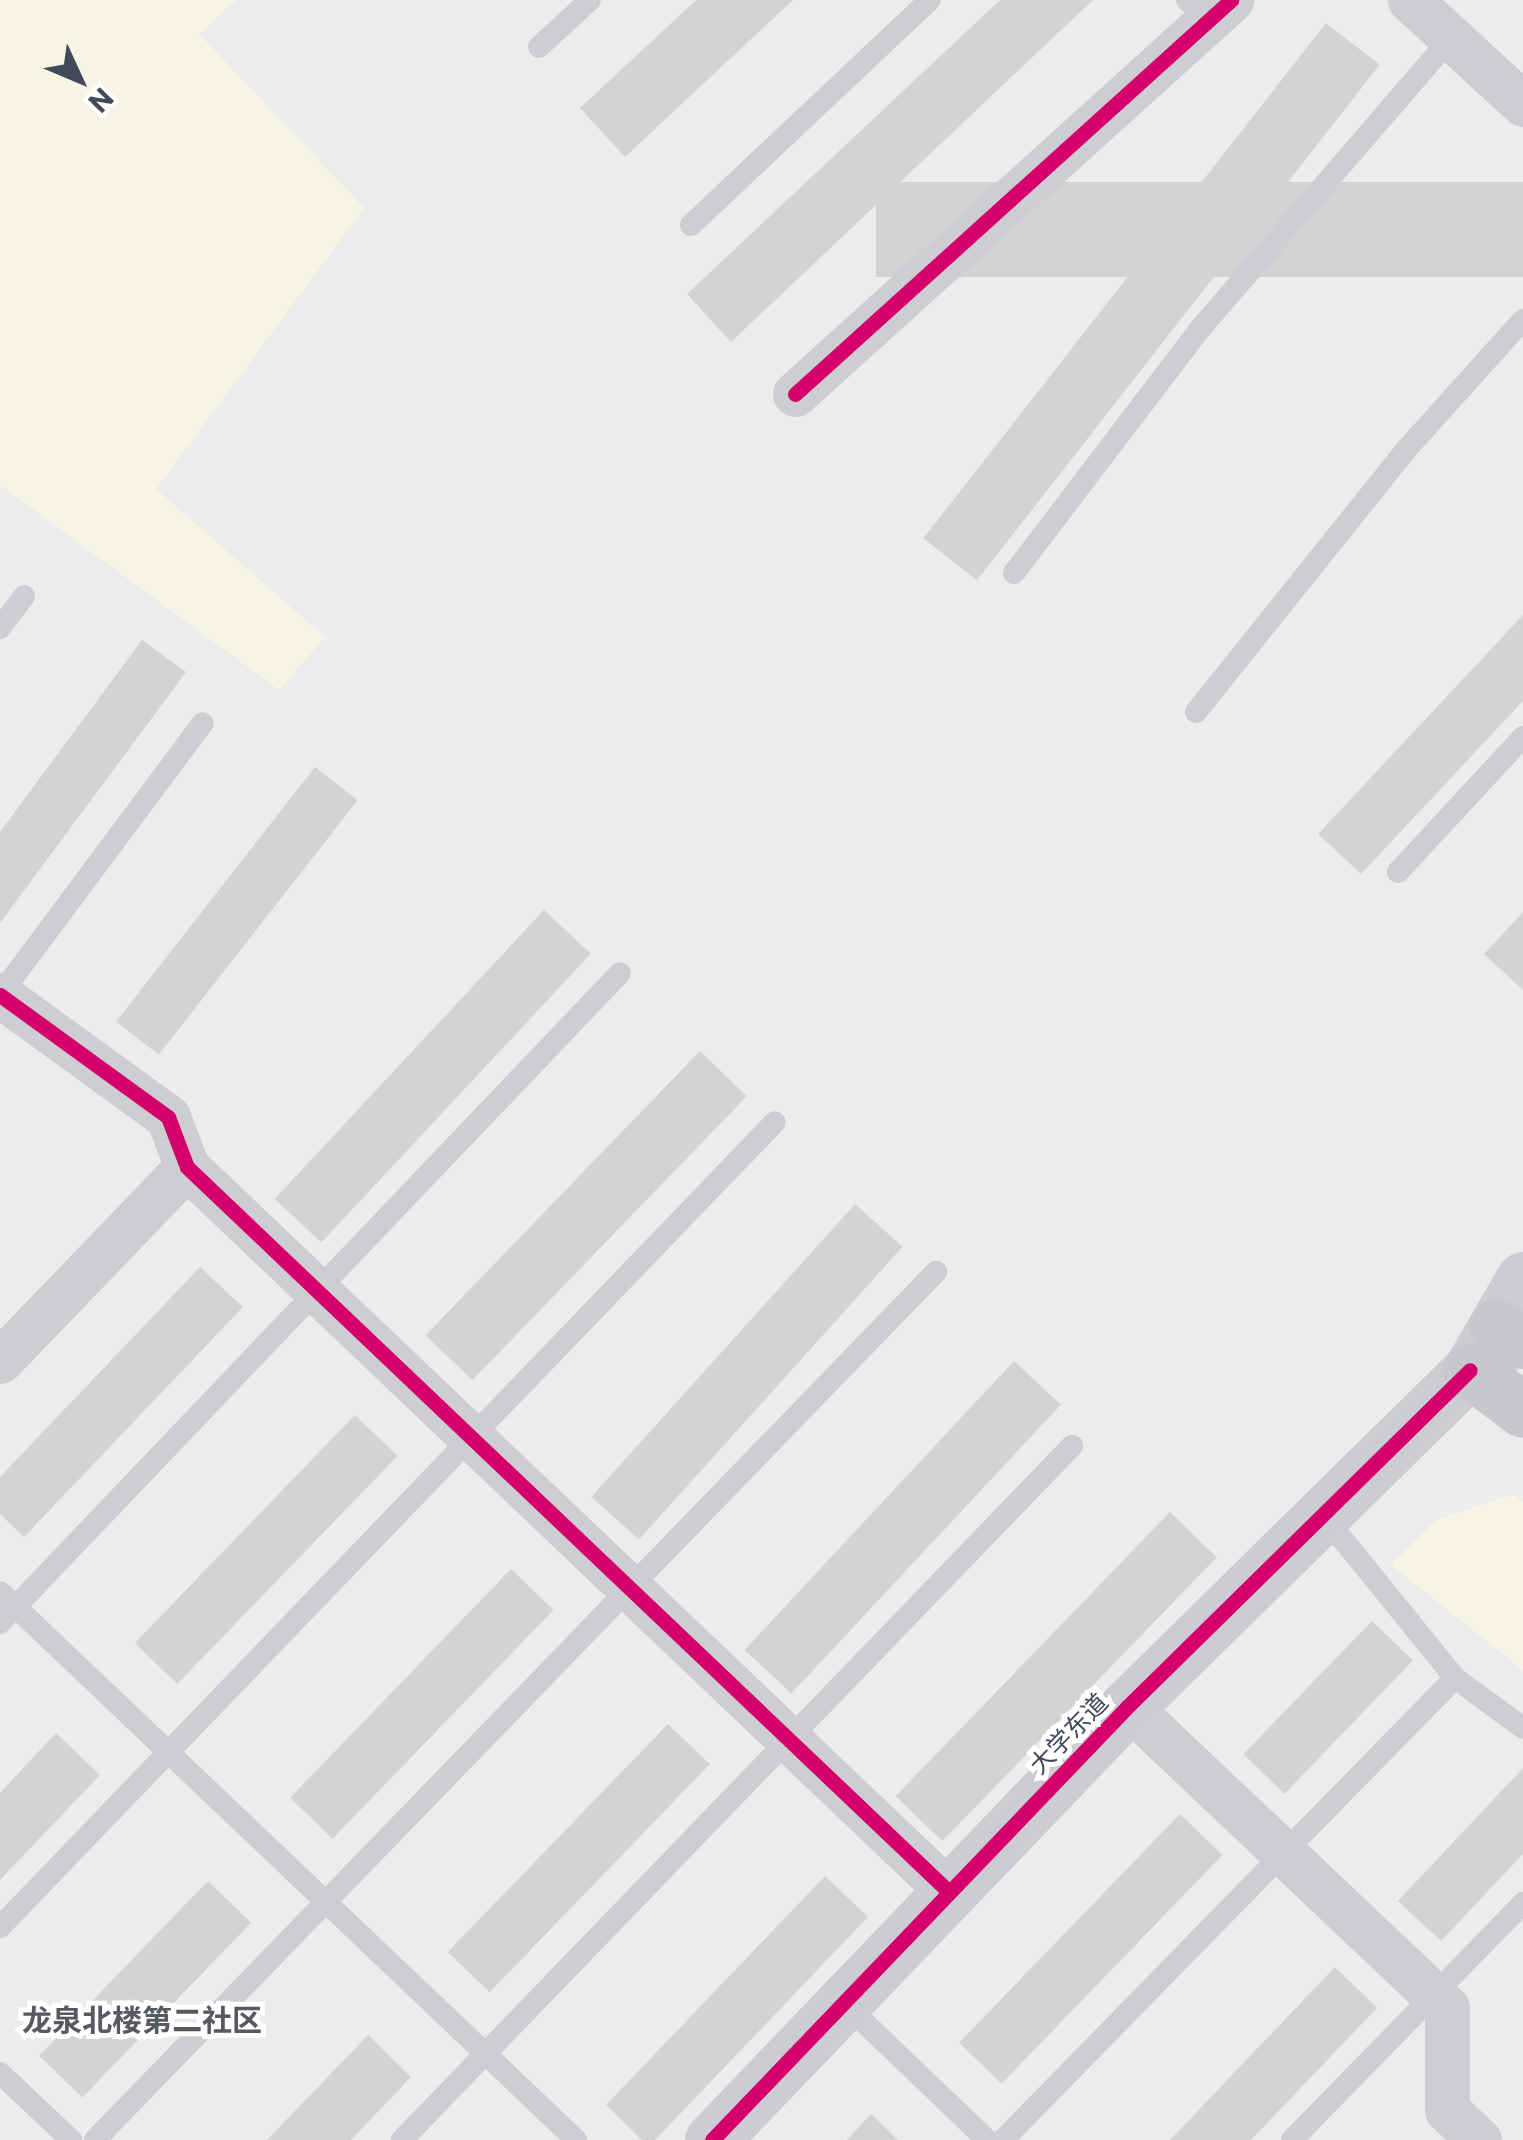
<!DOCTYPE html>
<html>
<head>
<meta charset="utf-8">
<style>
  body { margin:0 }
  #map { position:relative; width:1523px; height:2140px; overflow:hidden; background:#edecec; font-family:Commissioner,"Noto Sans SC",sans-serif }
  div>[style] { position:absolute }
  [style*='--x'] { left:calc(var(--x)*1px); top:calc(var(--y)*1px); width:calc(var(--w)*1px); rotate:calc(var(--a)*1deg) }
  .commercial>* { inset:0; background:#f6f4e5 }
  .building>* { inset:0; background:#d3d3d5; transform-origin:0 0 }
  .lane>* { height:22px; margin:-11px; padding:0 11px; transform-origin:11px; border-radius:11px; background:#ccced2 }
  .street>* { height:45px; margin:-22.5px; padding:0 22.5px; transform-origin:22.5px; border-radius:22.5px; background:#ccced2 }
  .secondary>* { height:55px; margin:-27.5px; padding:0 27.5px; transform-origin:27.5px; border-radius:27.5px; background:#cbcdd2 }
  .primary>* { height:55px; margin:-27.5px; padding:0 27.5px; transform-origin:27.5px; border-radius:27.5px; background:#c6c8cd }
  .cycleway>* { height:15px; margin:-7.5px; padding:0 7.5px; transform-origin:7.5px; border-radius:7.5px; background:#d6006c }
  span { translate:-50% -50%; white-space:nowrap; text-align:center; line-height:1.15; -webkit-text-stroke:10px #fff; paint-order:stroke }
  .street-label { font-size:25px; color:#42495a }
  .quarter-label { font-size:30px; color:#575961; font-weight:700 }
  .north { position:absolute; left:30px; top:30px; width:100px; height:100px; -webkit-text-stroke:8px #fff; paint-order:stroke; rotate:134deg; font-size:28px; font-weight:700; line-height:40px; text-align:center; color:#42495a }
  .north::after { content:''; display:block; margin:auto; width:35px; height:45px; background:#42495a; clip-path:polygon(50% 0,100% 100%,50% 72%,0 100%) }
</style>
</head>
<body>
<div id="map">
  <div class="commercial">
    <div style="clip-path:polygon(0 0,236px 0,199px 34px,364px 208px,156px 489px,325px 637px,279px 690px,0 485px)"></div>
    <div style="clip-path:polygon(1514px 1494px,1523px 1502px,1523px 1670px,1391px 1565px,1436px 1520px)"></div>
  </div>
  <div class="building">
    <div style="clip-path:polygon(696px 0,793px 0,625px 157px,580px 108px)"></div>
    <div style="clip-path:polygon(1000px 0,1093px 0,731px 342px,687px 294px)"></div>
    <div style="left:1326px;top:23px;width:68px;height:654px;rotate:38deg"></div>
    <div style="left:1523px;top:182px;width:95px;height:647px;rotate:90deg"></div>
    <div style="clip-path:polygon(1523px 615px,1523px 701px,1361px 874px,1318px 834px)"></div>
    <div style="clip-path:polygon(142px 640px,186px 672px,0 923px,0 832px)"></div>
    <div style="left:315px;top:767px;width:54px;height:323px;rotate:38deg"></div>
    <div style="left:544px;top:910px;width:64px;height:395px;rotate:43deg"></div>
    <div style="clip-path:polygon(1523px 912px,1523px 990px,1484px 954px)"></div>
    <div style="left:700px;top:1051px;width:65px;height:395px;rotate:44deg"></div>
    <div style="left:855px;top:1204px;width:64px;height:394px;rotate:42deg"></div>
    <div style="clip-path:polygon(200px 1267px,243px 1307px,24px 1537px,0 1514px,0 1477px)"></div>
    <div style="left:1014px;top:1361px;width:64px;height:395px;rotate:43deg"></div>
    <div style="left:355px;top:1415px;width:59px;height:317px;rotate:44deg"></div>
    <div style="left:1170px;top:1512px;width:65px;height:395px;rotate:44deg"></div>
    <div style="left:511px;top:1569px;width:59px;height:318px;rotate:44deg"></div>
    <div style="left:1372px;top:1621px;width:57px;height:185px;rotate:44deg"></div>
    <div style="left:668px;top:1724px;width:58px;height:317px;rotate:44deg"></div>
    <div style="clip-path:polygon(56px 1733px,100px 1775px,0 1880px,0 1793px)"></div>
    <div style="clip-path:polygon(1523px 1768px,1523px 1854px,1441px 1941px,1398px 1901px)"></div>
    <div style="left:1180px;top:1814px;width:59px;height:318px;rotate:44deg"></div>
    <div style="clip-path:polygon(825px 1876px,868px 1917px,655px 2140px,642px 2140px,606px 2105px)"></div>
    <div style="left:208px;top:1881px;width:60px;height:243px;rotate:44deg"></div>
    <div style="clip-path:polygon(1335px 1967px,1377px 2008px,1251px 2140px,1170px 2140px)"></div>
    <div style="clip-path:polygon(368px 2035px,411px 2077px,351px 2140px,267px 2140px)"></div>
    <div style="clip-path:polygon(871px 2114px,898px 2140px,847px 2140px)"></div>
  </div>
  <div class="lane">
    <div style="--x:1187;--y:0;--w:30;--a:45"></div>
    <div style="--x:539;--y:47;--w:69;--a:-42.7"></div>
    <div style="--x:691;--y:225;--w:328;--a:-43.3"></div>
    <div style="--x:1014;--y:573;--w:305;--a:-52.7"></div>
    <div style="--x:1199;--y:330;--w:386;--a:-49.2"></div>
    <div style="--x:0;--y:628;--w:40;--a:-53"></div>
    <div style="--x:1196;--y:712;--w:333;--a:-51.3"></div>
    <div style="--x:1404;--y:452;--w:178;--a:-48"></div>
    <div style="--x:1398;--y:872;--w:184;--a:-47.2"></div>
    <div style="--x:0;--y:995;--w:339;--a:-53.3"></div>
    <div style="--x:1323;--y:1515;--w:210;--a:51"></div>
    <div style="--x:1455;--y:1678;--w:84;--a:36.3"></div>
    <div style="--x:0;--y:1592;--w:795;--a:43.57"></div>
    <div style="--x:0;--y:1623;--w:898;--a:-46.35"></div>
    <div style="--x:0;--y:1927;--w:1117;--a:-46.09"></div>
    <div style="--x:844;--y:2003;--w:198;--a:43.8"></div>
    <div style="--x:0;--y:2073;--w:98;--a:43.3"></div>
    <div style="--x:95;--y:2140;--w:1209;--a:-45.91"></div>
    <div style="--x:402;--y:2140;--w:965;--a:-46.01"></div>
    <div style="--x:1003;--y:2140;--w:646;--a:-45.63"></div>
    <div style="--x:1292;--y:2140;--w:331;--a:-45.7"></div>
  </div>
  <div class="street">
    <div style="--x:1410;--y:0;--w:154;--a:42.6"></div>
    <div style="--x:795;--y:394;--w:588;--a:-42.1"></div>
    <div style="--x:0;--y:995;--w:208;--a:36"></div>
    <div style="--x:168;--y:1117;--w:53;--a:69.2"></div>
    <div style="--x:187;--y:1167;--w:1052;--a:43.57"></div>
    <div style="--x:0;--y:1361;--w:269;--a:-46.1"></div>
    <div style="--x:1128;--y:1706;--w:439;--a:43.4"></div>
    <div style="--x:1447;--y:2008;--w:102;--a:90"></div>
    <div style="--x:1447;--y:2110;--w:44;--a:43.2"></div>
  </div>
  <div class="secondary">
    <div style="--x:1472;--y:1367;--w:102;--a:-59.9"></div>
    <div style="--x:712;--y:2140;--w:601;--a:-46.21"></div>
    <div style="--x:1128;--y:1706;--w:479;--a:-44.5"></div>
    <div style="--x:1470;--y:1370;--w:46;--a:-36.1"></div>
  </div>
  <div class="primary">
    <div style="--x:1497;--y:1326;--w:30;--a:30"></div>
    <div style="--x:1470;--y:1370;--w:66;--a:37"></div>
  </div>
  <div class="cycleway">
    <div style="--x:795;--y:394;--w:588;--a:-42.1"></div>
    <div style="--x:0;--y:995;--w:208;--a:36"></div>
    <div style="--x:168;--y:1117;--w:53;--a:69.2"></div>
    <div style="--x:187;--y:1167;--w:1052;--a:43.57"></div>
    <div style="--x:712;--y:2140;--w:601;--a:-46.21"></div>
    <div style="--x:1128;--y:1706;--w:479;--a:-44.5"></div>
  </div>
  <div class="street-label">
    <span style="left:1068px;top:1733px;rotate:-46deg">大学东道</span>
  </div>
  <div class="quarter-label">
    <span style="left:142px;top:2019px">龙泉北楼第二社区</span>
  </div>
  <div class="north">N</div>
</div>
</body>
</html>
